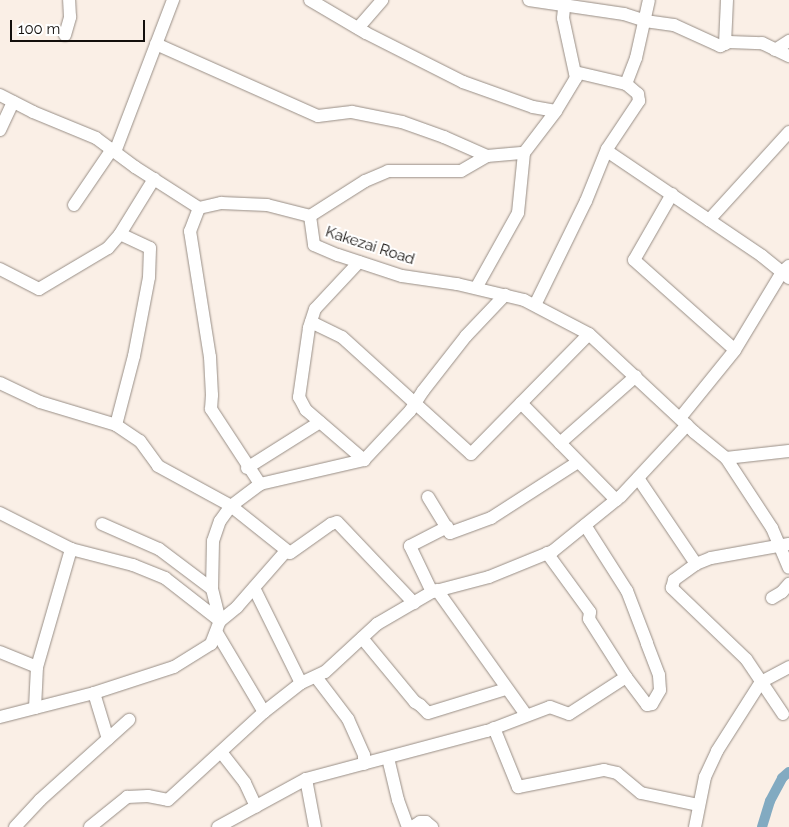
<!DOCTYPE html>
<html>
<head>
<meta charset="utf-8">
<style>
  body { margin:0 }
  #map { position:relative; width:789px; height:827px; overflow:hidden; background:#faefe6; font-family:Raleway,sans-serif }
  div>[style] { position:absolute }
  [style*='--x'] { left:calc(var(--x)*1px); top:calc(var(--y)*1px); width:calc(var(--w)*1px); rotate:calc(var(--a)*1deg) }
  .canal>* { height:10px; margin:-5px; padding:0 5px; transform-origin:5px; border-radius:5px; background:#82aac1 }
  .roads { filter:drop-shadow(0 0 1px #988e86) drop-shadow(0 0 1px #988e86) }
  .minor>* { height:12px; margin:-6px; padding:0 6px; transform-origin:6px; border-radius:6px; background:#fff }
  span { translate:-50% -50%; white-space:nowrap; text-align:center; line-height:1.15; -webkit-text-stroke:4px #fff; paint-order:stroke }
  .street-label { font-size:15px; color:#130f0c }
  .scale { position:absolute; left:10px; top:20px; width:135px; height:22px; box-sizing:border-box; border:2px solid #130f0c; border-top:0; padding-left:6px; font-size:15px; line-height:18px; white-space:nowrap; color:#130f0c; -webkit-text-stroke:4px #fff; paint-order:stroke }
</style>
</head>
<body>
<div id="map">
  <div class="canal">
    <div style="--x:762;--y:827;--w:27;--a:-73"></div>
    <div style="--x:770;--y:801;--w:26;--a:-62"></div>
    <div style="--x:782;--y:778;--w:9;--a:-41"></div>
  </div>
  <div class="roads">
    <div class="minor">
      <div style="--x:310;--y:0;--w:65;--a:30.5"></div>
      <div style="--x:366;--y:33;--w:109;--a:26.8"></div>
      <div style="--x:463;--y:82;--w:74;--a:19.7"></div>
      <div style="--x:533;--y:107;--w:23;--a:10"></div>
      <div style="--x:556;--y:111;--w:53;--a:127.3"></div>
      <div style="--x:524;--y:153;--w:60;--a:95.7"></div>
      <div style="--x:518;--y:213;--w:86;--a:119.2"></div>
      <div style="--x:529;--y:0;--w:96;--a:8.4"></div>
      <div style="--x:624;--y:14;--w:22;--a:18"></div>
      <div style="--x:645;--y:21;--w:29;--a:8"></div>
      <div style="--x:674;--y:25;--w:51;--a:24.5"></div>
      <div style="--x:720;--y:46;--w:10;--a:-24"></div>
      <div style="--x:729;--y:42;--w:33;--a:2"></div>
      <div style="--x:762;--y:43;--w:30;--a:26"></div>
      <div style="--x:358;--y:28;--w:37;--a:-49"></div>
      <div style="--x:65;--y:35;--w:19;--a:-74"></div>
      <div style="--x:70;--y:17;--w:17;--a:-93"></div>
      <div style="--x:156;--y:44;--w:177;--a:24"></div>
      <div style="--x:318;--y:116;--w:34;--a:-7"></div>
      <div style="--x:352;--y:112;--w:51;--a:11.3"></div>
      <div style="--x:402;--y:122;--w:45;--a:19.7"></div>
      <div style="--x:444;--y:137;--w:47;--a:23.8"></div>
      <div style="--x:725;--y:44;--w:44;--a:-87.4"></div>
      <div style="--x:775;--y:50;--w:17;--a:-33"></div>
      <div style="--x:575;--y:72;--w:52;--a:13.2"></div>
      <div style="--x:626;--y:84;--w:28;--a:-69"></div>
      <div style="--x:636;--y:58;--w:59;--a:-77.4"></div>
      <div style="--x:0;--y:95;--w:37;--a:27"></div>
      <div style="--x:33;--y:112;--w:68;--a:22.4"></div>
      <div style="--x:96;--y:138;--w:49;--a:36.6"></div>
      <div style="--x:135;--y:167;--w:76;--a:32.6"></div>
      <div style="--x:199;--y:208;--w:23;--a:-13"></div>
      <div style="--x:221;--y:203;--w:46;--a:2.5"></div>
      <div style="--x:267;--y:205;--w:44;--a:14.3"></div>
      <div style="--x:310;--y:216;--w:29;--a:82"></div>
      <div style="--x:314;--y:245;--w:26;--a:23"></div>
      <div style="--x:338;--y:255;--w:67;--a:18.2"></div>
      <div style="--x:402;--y:276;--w:56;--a:8.3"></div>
      <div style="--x:457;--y:284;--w:69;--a:13.4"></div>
      <div style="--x:524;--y:300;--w:73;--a:27.6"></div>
      <div style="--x:589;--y:334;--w:144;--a:43"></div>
      <div style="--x:694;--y:432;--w:41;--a:39.1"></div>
      <div style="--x:726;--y:458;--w:63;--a:-6.3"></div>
      <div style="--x:556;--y:111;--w:39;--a:-59"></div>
      <div style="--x:576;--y:78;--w:61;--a:-102.2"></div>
      <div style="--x:563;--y:18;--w:18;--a:-84"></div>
      <div style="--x:0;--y:130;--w:31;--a:-65"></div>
      <div style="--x:607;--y:151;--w:187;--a:34.1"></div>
      <div style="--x:762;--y:256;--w:35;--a:39"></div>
      <div style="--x:115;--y:152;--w:163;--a:-69.1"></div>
      <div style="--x:672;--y:194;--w:76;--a:119.9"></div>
      <div style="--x:634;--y:260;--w:135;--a:41.7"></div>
      <div style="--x:74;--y:205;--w:68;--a:-55.8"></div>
      <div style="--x:199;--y:208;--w:25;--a:111"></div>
      <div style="--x:190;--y:231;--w:128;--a:81"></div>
      <div style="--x:210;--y:357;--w:38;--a:87"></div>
      <div style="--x:212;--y:395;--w:14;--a:94"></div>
      <div style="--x:211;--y:409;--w:90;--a:56.8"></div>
      <div style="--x:310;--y:216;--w:65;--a:-32.5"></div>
      <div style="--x:365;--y:181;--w:25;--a:-23"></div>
      <div style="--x:388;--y:171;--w:73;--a:0"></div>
      <div style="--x:461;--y:171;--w:30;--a:-30"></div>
      <div style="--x:487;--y:156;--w:37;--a:-5"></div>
      <div style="--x:709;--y:220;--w:119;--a:-47.7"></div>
      <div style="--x:359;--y:262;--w:64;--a:133.1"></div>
      <div style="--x:315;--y:309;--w:20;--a:108"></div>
      <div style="--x:309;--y:328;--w:70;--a:98.2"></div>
      <div style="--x:299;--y:397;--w:15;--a:62"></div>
      <div style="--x:306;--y:410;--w:77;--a:40.8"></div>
      <div style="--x:0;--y:269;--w:44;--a:27.1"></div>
      <div style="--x:39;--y:289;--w:80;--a:-30.7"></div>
      <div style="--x:108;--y:248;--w:18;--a:-49"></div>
      <div style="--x:120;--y:234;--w:65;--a:-58.3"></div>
      <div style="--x:535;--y:305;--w:116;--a:-63.9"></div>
      <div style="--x:586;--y:201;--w:56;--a:-68"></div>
      <div style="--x:607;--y:149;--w:58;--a:-56.3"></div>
      <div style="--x:639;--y:101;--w:7;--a:-98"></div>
      <div style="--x:638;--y:94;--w:16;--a:-140"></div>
      <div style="--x:311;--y:322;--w:34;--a:26"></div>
      <div style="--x:342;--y:337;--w:174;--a:42.2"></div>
      <div style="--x:471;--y:454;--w:168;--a:-45.5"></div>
      <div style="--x:0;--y:383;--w:44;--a:25.4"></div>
      <div style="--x:40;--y:402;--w:79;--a:16.8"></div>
      <div style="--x:116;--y:425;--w:29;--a:34"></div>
      <div style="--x:140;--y:441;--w:31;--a:54"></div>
      <div style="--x:158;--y:466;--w:83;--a:28.7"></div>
      <div style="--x:231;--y:506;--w:75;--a:38.5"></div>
      <div style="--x:290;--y:553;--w:50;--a:-35.3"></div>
      <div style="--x:331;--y:524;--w:6;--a:-18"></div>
      <div style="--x:337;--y:522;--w:112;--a:46.5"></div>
      <div style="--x:521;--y:403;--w:136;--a:45.6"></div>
      <div style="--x:680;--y:418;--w:87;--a:-51"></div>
      <div style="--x:735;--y:350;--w:91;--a:-58.9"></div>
      <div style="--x:782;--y:272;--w:9;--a:-41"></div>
      <div style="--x:116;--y:425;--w:71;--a:-75.4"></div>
      <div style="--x:134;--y:356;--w:80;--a:-79.2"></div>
      <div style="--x:149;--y:277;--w:29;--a:-88"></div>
      <div style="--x:150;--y:248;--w:33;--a:-155"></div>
      <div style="--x:560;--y:443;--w:101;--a:-41.4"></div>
      <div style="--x:726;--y:458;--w:84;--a:56.7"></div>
      <div style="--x:772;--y:528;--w:43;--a:67"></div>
      <div style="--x:247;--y:468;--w:86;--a:-32.2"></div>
      <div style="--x:638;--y:478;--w:104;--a:56"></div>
      <div style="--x:428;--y:497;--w:42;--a:58.6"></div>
      <div style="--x:450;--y:533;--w:44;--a:-20.1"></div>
      <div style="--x:491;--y:518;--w:103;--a:-32.8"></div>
      <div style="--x:0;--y:513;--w:80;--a:26.9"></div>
      <div style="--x:71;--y:549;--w:64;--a:14.5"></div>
      <div style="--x:133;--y:565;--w:35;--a:22"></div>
      <div style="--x:165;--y:578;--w:70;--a:38"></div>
      <div style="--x:102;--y:524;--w:62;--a:23.7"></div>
      <div style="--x:159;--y:549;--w:66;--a:37"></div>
      <div style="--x:547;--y:553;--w:73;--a:53.9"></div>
      <div style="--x:590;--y:612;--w:7;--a:98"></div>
      <div style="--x:589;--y:619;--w:69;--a:57.5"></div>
      <div style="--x:626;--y:677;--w:35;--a:53"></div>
      <div style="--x:647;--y:705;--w:5;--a:-11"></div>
      <div style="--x:652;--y:704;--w:16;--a:-60"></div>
      <div style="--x:660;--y:690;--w:15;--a:-94"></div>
      <div style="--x:659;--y:675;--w:34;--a:-111"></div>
      <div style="--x:647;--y:643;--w:56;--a:-111"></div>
      <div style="--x:627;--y:591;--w:78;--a:-122.5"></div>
      <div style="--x:254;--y:588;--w:106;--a:63.7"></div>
      <div style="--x:437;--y:590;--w:153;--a:54.5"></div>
      <div style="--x:432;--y:592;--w:51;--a:-115.6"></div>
      <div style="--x:410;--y:546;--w:42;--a:-27.2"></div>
      <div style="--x:772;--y:598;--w:12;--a:-31"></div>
      <div style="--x:782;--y:592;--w:11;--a:-49"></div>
      <div style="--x:220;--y:621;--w:22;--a:-39"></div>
      <div style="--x:237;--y:607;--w:74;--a:-48.8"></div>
      <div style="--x:217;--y:633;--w:92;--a:59.3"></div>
      <div style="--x:362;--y:638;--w:83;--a:50.4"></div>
      <div style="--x:415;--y:702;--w:6;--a:31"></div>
      <div style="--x:420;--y:705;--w:11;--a:45"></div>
      <div style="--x:428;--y:713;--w:82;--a:-17.1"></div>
      <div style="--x:0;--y:652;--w:40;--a:22"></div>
      <div style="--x:316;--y:677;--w:53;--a:52.7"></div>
      <div style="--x:348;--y:719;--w:39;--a:66"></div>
      <div style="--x:364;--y:755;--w:9;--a:90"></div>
      <div style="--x:94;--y:693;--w:48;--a:73.1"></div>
      <div style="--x:35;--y:708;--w:41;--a:-87.2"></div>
      <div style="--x:37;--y:667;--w:123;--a:-73.9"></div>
      <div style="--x:783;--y:714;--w:66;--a:-123.9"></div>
      <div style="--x:746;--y:659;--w:103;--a:-136.2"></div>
      <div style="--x:672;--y:588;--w:8;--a:-76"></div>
      <div style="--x:674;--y:580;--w:27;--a:-36"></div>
      <div style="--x:696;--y:564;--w:16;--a:-22"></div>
      <div style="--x:711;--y:558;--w:79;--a:-10.2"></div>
      <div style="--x:0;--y:717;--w:97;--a:-14.3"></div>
      <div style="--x:94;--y:693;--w:84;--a:-18"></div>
      <div style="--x:174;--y:667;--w:44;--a:-31.9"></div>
      <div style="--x:211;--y:644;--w:25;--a:-69"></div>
      <div style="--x:220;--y:621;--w:33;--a:-104"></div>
      <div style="--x:212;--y:589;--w:48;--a:-88.8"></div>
      <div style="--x:213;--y:541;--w:21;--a:-71"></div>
      <div style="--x:220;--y:521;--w:19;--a:-54"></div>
      <div style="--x:231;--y:506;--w:36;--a:-37"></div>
      <div style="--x:260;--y:484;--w:107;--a:-13"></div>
      <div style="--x:364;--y:460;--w:67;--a:-46.8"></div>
      <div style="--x:410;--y:411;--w:24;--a:-57"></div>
      <div style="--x:423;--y:391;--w:70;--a:-52"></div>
      <div style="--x:466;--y:336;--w:57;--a:-46.4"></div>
      <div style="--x:494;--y:728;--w:64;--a:67.9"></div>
      <div style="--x:518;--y:787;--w:88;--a:-11.2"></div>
      <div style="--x:604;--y:770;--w:13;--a:13"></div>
      <div style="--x:617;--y:773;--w:31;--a:40"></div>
      <div style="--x:641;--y:793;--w:58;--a:11.9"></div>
      <div style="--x:221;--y:752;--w:39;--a:52"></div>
      <div style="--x:245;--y:783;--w:26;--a:65"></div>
      <div style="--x:388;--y:758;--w:43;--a:76.6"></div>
      <div style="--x:398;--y:800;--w:29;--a:70"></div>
      <div style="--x:306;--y:779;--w:49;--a:79.4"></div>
      <div style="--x:15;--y:827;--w:37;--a:-47"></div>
      <div style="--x:40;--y:800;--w:120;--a:-42"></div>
      <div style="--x:90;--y:827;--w:48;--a:-39"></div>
      <div style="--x:127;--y:797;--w:21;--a:-3"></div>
      <div style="--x:148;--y:796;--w:20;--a:11"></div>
      <div style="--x:168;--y:800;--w:130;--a:-42.5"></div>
      <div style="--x:264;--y:712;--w:47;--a:-38.1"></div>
      <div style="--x:301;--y:683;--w:26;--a:-25"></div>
      <div style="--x:325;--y:672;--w:71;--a:-42.7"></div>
      <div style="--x:377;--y:624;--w:64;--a:-30.2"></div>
      <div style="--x:432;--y:592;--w:59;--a:-14.7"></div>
      <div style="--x:489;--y:577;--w:69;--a:-22.1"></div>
      <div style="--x:553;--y:551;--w:87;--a:-39"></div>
      <div style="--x:621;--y:496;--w:97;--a:-47.1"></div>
      <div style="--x:218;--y:827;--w:100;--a:-28.6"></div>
      <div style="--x:306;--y:779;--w:187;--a:-14.9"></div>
      <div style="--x:487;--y:731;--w:67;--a:-20.9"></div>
      <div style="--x:550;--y:707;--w:20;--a:20"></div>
      <div style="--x:569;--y:714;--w:68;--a:-33"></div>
      <div style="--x:412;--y:827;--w:9;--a:-32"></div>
      <div style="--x:420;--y:822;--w:6;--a:0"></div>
      <div style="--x:426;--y:822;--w:8;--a:40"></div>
      <div style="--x:695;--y:827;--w:51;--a:-78.7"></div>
      <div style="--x:705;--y:777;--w:29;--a:-65"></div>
      <div style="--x:717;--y:751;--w:82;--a:-57.5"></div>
      <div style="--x:761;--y:682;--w:32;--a:-28"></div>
    </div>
  </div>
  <div class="street-label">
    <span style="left:370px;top:246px;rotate:18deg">Kakezai Road</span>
  </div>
  <div class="scale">100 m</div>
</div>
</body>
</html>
